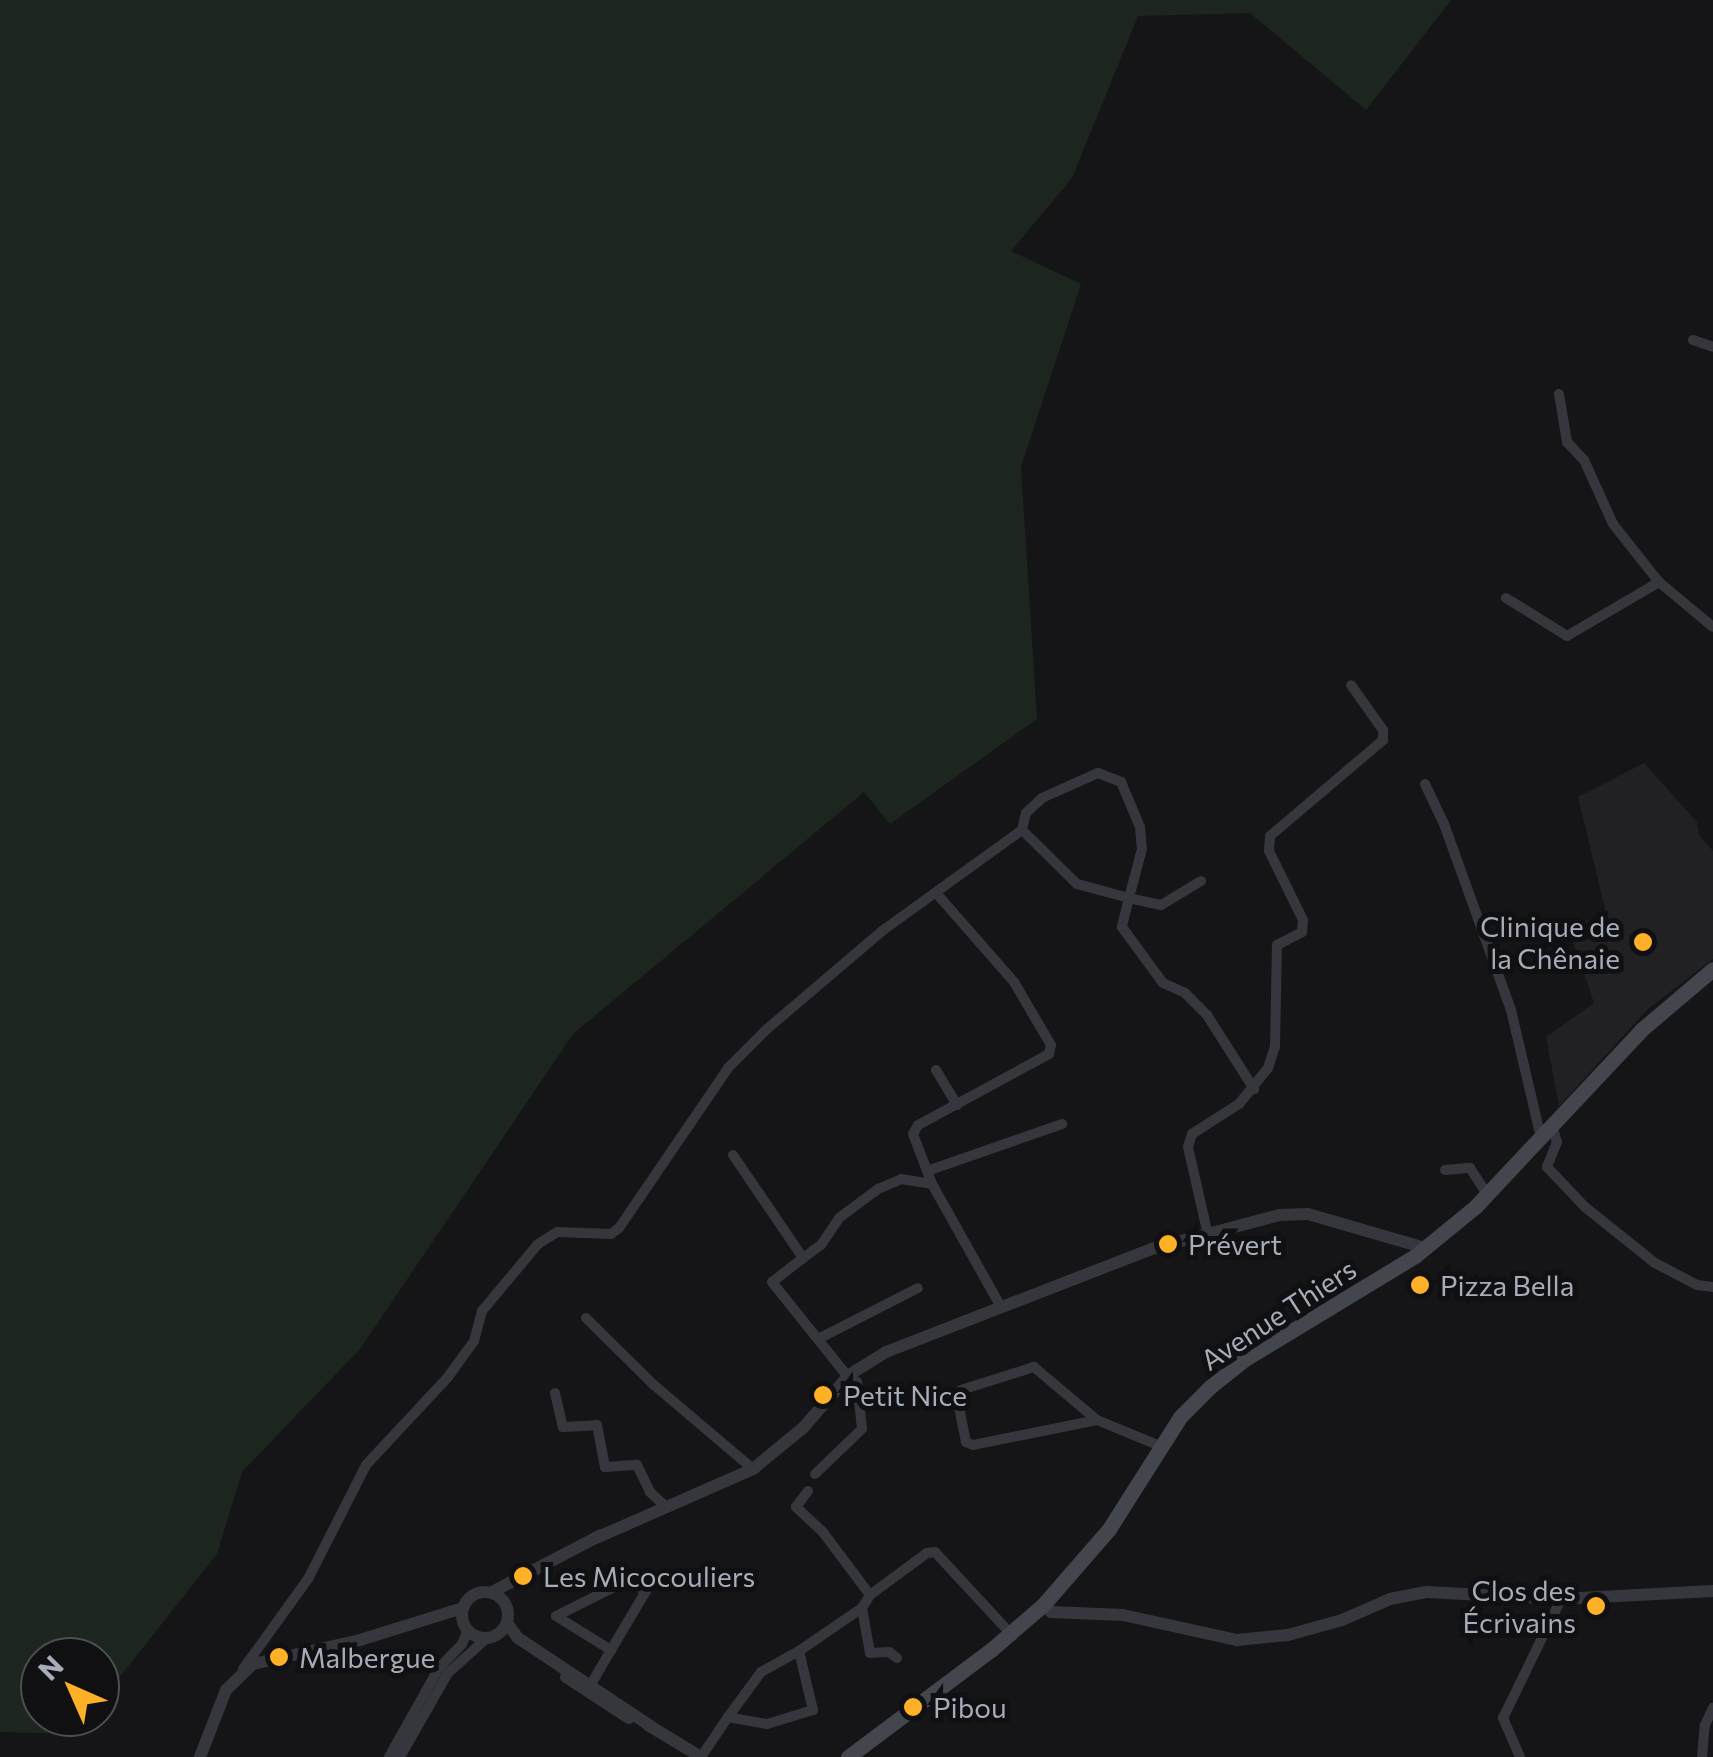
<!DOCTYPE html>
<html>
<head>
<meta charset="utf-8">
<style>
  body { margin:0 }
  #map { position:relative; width:1713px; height:1757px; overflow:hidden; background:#151517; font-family:Commissioner,sans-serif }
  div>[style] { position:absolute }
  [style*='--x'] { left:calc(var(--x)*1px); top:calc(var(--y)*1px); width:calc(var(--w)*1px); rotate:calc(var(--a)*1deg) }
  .built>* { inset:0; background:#212124 }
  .green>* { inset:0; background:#1d261e }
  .minor>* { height:10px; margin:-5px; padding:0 5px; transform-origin:5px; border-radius:5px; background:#36373d }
  .tertiary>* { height:12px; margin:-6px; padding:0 6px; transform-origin:6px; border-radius:6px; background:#36373d }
  .tertiary>.ring { margin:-6px; padding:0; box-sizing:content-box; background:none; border:12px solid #36373d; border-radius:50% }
  .secondary>* { height:15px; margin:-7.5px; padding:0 7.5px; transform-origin:7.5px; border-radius:7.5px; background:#44464d }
  .dots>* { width:28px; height:28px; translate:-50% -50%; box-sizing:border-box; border:5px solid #101012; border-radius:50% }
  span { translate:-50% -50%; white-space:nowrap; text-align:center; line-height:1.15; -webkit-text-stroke:10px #101012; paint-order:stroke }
  .poi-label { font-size:28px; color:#a6acb8 }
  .right { translate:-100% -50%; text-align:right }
  .left { translate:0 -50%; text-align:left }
  .street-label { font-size:28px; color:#a6acb8 }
  .north { position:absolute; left:20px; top:1637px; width:100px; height:100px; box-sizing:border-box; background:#101012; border:2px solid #4c4e54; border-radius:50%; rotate:315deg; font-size:28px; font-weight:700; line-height:40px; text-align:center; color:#a6acb8 }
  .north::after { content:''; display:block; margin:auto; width:35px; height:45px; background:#feb126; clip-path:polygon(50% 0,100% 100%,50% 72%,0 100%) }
</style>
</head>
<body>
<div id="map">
  <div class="built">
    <div style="clip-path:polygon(1644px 763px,1697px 822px,1699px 835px,1713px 851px,1713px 959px,1648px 1009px,1559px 1106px,1546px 1037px,1594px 1003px,1567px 924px,1607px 917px,1578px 797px)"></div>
  </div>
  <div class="green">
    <div style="clip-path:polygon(0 0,1451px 0,1366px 110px,1250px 13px,1138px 16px,1072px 178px,1011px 251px,1081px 284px,1021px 467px,1037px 719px,890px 824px,864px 792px,573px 1034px,360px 1349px,242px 1472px,217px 1554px,100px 1702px,100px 1657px,40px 1657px,40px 1717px,88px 1717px,75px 1734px,0 1732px)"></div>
  </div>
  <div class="minor">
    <div style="--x:1693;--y:340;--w:21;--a:19"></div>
    <div style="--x:1559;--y:394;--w:49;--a:80.5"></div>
    <div style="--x:1567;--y:442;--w:25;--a:47"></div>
    <div style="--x:1584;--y:460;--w:70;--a:65.6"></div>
    <div style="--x:1613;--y:524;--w:74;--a:51.6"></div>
    <div style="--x:1659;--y:582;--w:70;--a:39.8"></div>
    <div style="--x:1506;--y:598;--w:72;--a:31.9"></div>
    <div style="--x:1567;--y:636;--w:107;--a:-30.4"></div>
    <div style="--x:1098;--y:773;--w:25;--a:21"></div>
    <div style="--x:1121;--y:782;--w:49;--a:67.1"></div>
    <div style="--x:1140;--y:827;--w:22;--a:85"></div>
    <div style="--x:1142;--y:849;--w:51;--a:104.9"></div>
    <div style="--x:1129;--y:898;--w:54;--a:-164.9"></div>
    <div style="--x:1077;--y:884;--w:77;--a:-135.5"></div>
    <div style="--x:1022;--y:830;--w:17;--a:-77"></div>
    <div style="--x:1026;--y:813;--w:22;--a:-43"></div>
    <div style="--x:1042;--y:798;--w:61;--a:-24.1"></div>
    <div style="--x:1425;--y:784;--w:44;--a:64.6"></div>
    <div style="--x:1444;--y:824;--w:198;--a:70.2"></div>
    <div style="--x:1511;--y:1010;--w:131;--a:76.8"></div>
    <div style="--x:1201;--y:881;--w:47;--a:149"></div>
    <div style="--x:1161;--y:905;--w:33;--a:-168"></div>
    <div style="--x:1129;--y:898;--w:30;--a:104"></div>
    <div style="--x:1122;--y:927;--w:69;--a:53.8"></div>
    <div style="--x:1163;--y:983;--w:24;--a:24"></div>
    <div style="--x:1185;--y:993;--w:31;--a:45"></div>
    <div style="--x:1207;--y:1015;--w:88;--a:57.6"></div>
    <div style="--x:937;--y:894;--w:117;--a:48.8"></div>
    <div style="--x:1014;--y:982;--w:73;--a:59.6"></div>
    <div style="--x:1051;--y:1045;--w:9;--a:103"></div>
    <div style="--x:1049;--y:1054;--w:149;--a:151.5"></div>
    <div style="--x:918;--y:1125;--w:10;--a:119"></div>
    <div style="--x:913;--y:1134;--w:53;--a:69.2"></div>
    <div style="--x:932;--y:1184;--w:139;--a:60.7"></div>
    <div style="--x:936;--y:1070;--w:41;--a:59"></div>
    <div style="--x:1552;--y:1126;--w:17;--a:73"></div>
    <div style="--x:1557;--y:1142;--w:27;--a:112"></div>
    <div style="--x:1547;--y:1167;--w:55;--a:46.5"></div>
    <div style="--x:1585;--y:1207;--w:90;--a:38.7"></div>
    <div style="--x:1655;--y:1263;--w:47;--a:27.6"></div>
    <div style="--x:1697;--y:1285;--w:16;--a:7"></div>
    <div style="--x:733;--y:1155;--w:125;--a:55.8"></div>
    <div style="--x:803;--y:1258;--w:39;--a:142"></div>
    <div style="--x:772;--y:1282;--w:115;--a:51.3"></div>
    <div style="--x:844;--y:1372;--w:16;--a:38"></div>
    <div style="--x:857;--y:1382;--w:47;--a:83.9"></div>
    <div style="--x:862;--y:1429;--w:65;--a:136.2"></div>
    <div style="--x:930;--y:1170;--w:140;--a:-19.2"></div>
    <div style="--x:1445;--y:1170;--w:25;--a:-5"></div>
    <div style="--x:1470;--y:1168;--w:31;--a:57"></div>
    <div style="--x:1208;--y:1235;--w:90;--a:-102.8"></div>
    <div style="--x:1188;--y:1147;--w:14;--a:-73"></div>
    <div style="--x:1192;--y:1134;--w:56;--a:-32.6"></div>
    <div style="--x:1239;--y:1104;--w:46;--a:-51.1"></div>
    <div style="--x:1268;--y:1068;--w:22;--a:-72"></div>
    <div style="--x:1275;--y:1047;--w:102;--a:-88.9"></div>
    <div style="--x:1277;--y:945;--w:28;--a:-27"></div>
    <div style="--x:1302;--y:932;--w:12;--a:-85"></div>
    <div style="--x:1303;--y:920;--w:77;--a:-116.2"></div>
    <div style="--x:1269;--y:851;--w:15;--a:-86"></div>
    <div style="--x:1270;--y:836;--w:148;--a:-40.3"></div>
    <div style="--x:1383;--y:740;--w:10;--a:-90"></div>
    <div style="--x:1383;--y:730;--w:55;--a:-125.4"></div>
    <div style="--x:803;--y:1258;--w:22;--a:-36"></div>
    <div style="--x:821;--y:1245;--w:32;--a:-56"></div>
    <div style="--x:839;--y:1218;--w:49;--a:-36.6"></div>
    <div style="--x:878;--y:1189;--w:25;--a:-23"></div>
    <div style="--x:901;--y:1179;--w:31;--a:9"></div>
    <div style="--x:586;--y:1318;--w:95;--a:44.6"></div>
    <div style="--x:654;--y:1385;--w:130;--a:40.3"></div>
    <div style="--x:818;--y:1339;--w:112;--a:-27"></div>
    <div style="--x:555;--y:1393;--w:35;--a:77"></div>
    <div style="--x:563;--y:1427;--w:34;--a:-3"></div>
    <div style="--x:597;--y:1425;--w:43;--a:79.2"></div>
    <div style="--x:605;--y:1467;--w:32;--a:-4"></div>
    <div style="--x:637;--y:1465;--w:30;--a:64"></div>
    <div style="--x:650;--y:1492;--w:22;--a:43"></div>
    <div style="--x:1097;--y:1420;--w:126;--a:168.6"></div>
    <div style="--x:973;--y:1445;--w:8;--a:-157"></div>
    <div style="--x:966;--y:1442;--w:46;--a:-101.3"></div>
    <div style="--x:957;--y:1397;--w:8;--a:-60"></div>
    <div style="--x:961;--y:1390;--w:77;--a:-17.5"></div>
    <div style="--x:1034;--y:1367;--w:82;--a:40.1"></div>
    <div style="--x:1097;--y:1420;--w:68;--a:22.4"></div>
    <div style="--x:808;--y:1491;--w:20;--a:127"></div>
    <div style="--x:796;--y:1507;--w:35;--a:43"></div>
    <div style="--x:822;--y:1531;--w:80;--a:53.1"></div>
    <div style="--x:799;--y:1651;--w:76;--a:-34.3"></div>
    <div style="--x:897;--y:1658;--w:10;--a:-143"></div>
    <div style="--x:889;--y:1652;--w:19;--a:177"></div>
    <div style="--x:870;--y:1653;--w:46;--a:-100.1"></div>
    <div style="--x:862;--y:1608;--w:15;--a:-58"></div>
    <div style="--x:870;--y:1595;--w:71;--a:-36.4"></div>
    <div style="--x:927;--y:1553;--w:8;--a:-7"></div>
    <div style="--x:935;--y:1552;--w:112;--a:47.2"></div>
    <div style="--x:243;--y:1669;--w:111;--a:-54.2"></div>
    <div style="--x:308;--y:1579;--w:128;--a:-63"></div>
    <div style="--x:366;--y:1465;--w:120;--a:-47"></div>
    <div style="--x:448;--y:1377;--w:44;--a:-54.2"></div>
    <div style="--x:474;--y:1341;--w:31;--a:-75"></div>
    <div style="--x:482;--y:1311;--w:87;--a:-50.1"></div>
    <div style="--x:538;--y:1244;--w:22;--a:-32"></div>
    <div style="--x:557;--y:1232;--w:54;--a:2.1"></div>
    <div style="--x:611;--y:1234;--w:10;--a:-37"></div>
    <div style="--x:619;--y:1228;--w:194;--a:-55.7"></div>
    <div style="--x:728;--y:1068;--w:55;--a:-45"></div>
    <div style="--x:767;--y:1029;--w:151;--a:-40.4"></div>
    <div style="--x:882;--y:931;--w:173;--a:-35.8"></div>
    <div style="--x:587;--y:1691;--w:48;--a:-59.7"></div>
    <div style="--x:611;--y:1650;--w:69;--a:-59.3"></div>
    <div style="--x:646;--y:1591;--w:22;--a:-153"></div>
    <div style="--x:626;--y:1581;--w:78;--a:153.4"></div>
    <div style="--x:556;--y:1616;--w:65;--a:31.7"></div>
    <div style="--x:389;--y:1757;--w:102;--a:-60.7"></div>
    <div style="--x:439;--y:1668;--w:33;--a:-46"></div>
    <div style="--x:462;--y:1644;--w:15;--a:-67"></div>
    <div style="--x:400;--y:1757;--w:97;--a:-60.3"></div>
    <div style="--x:448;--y:1673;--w:52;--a:-41.9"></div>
    <div style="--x:701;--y:1757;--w:48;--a:-56"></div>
    <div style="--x:728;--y:1717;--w:56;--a:-53.7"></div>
    <div style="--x:761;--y:1672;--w:43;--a:-28.9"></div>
    <div style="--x:799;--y:1651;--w:61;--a:76.7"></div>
    <div style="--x:813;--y:1710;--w:48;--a:163.1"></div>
    <div style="--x:767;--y:1724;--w:40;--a:-170"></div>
    <div style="--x:1520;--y:1757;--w:43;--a:-113.6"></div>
    <div style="--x:1503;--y:1718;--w:132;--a:-64"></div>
    <div style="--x:1702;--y:1757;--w:32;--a:-85"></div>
    <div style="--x:1705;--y:1725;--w:19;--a:-65"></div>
  </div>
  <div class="tertiary">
    <div style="--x:596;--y:1538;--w:171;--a:-23.7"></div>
    <div style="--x:753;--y:1469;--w:65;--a:-39.4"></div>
    <div style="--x:803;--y:1428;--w:70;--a:-49"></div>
    <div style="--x:849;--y:1375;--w:44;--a:-31.9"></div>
    <div style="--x:886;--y:1352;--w:284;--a:-21.2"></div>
    <div style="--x:1151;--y:1249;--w:133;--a:-14.8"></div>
    <div style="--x:1280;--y:1215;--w:28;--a:-2"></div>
    <div style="--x:1308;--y:1214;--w:122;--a:16.2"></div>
    <div class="ring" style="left:462px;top:1592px;width:34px;height:34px"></div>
    <div style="--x:492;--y:1592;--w:123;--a:-27.6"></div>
    <div style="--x:1043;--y:1605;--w:11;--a:41"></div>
    <div style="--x:1051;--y:1612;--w:72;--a:2.4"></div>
    <div style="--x:1123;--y:1615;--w:117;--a:12.4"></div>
    <div style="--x:1237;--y:1640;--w:51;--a:-5.6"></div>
    <div style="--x:1288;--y:1635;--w:56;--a:-15.5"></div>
    <div style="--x:1342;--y:1620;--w:52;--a:-23.6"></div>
    <div style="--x:1390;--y:1599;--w:38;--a:-11"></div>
    <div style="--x:1427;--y:1592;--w:134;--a:3"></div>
    <div style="--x:1561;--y:1599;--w:152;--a:-3"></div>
    <div style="--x:507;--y:1623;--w:19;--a:54"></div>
    <div style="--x:518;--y:1638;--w:161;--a:33.6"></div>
    <div style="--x:566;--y:1677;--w:75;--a:33.1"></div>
    <div style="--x:648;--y:1725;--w:62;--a:31.1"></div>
    <div style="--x:200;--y:1757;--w:72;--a:-68.8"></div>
    <div style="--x:226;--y:1690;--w:37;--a:-44"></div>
    <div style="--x:253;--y:1664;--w:110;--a:-12.6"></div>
    <div style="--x:360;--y:1640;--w:108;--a:-17.3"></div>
  </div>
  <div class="secondary">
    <div style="--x:848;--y:1757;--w:180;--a:-36.9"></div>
    <div style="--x:992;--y:1649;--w:67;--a:-40.8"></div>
    <div style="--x:1043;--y:1605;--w:101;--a:-49"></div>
    <div style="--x:1109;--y:1529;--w:133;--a:-57.6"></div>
    <div style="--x:1180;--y:1417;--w:42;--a:-45"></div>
    <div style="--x:1210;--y:1387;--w:45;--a:-38.7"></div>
    <div style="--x:1245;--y:1359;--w:199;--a:-31.2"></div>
    <div style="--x:1415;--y:1256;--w:79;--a:-39.3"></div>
    <div style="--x:1476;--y:1206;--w:241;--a:-46.8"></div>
    <div style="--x:1641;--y:1030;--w:94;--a:-40.3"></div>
  </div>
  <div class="dots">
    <div style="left:1643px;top:942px;background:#feb126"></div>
    <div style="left:1168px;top:1244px;background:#feb126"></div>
    <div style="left:1420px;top:1285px;background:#feb126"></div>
    <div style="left:823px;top:1395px;background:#feb126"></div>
    <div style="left:523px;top:1576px;background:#feb126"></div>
    <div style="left:1596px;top:1606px;background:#feb126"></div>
    <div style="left:279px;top:1657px;background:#feb126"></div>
    <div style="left:913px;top:1707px;background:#feb126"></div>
  </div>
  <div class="poi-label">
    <span class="right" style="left:1620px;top:942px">Clinique de<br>la Chênaie</span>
    <span class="left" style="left:1188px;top:1244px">Prévert</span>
    <span class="left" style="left:1440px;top:1285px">Pizza Bella</span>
    <span class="left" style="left:843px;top:1395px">Petit Nice</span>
    <span class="left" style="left:543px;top:1576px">Les Micocouliers</span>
    <span class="right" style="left:1576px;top:1606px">Clos des<br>Écrivains</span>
    <span class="left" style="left:299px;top:1657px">Malbergue</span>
    <span class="left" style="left:933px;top:1707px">Pibou</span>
  </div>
  <div class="street-label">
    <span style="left:1278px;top:1314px;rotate:-33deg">Avenue Thiers</span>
  </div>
  <div class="north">N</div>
</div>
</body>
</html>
